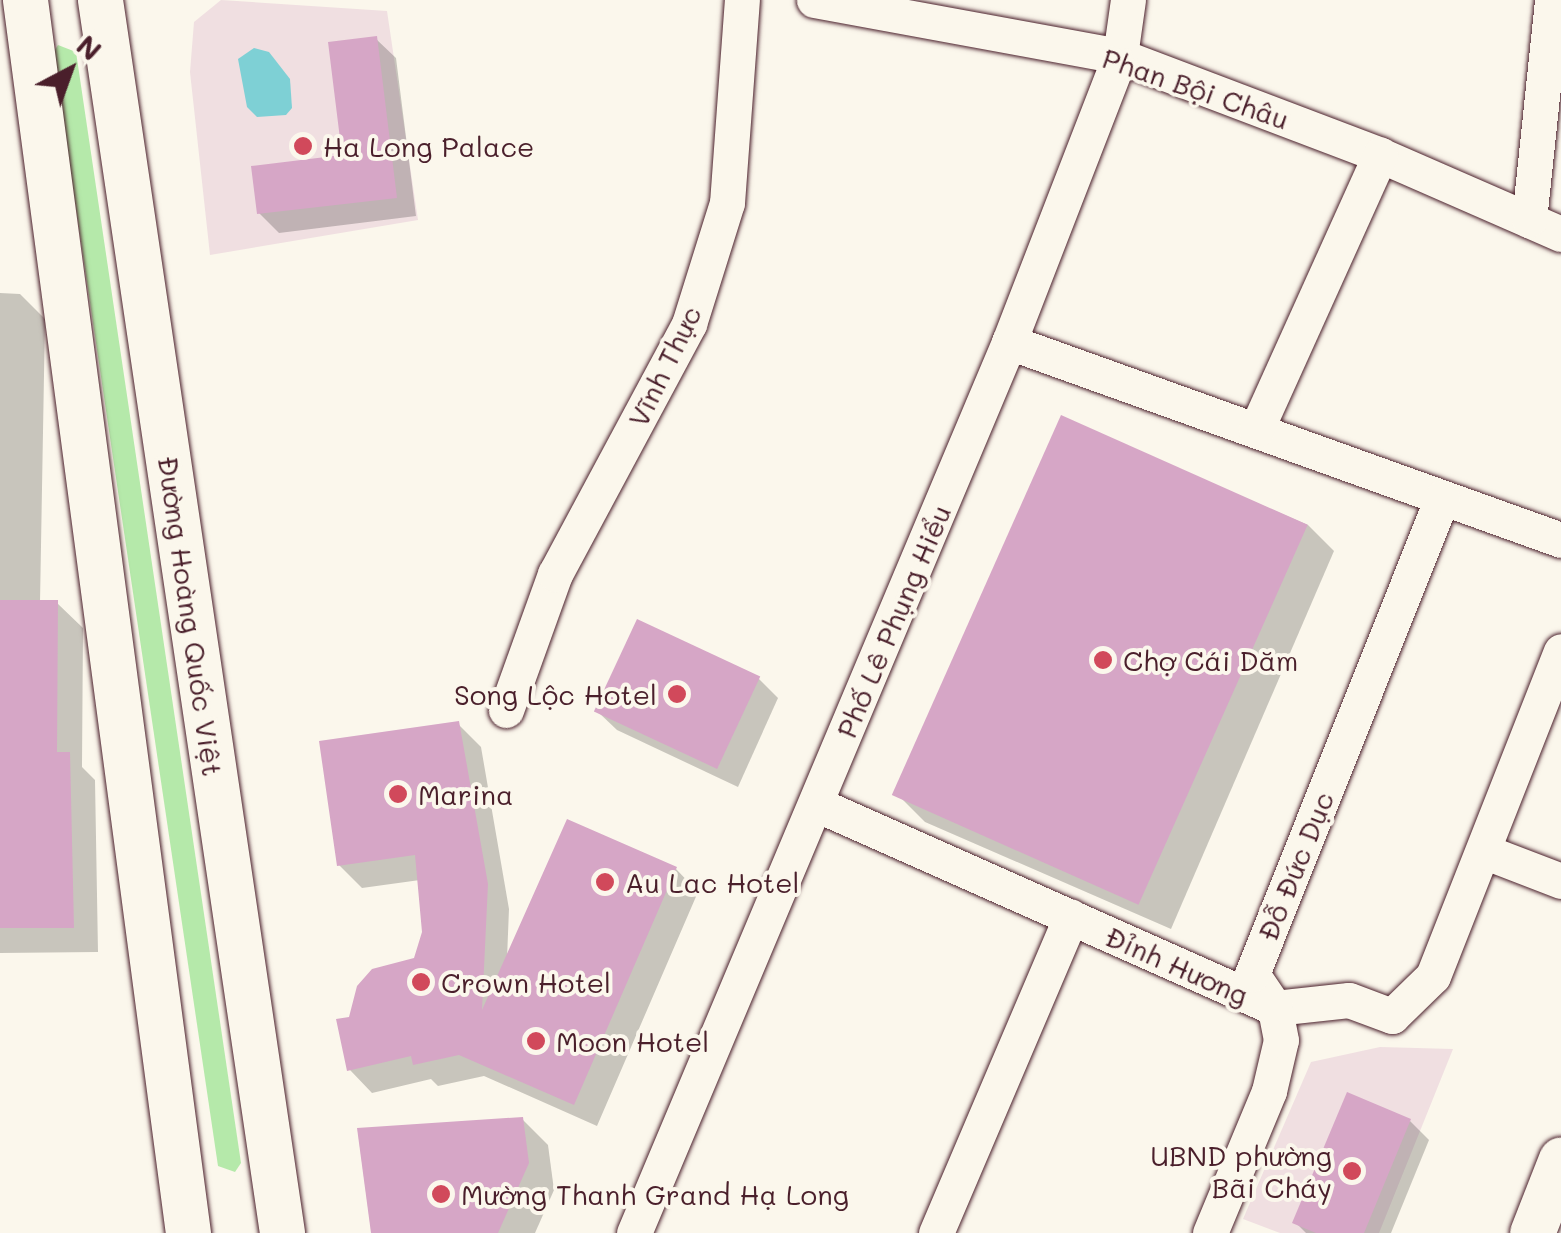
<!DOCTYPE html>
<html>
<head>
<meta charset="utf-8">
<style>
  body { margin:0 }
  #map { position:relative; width:1561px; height:1233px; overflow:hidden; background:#fbf7ec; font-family:Mali,sans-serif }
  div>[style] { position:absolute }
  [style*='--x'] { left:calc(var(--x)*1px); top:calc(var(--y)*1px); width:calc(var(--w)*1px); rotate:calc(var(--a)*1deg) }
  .built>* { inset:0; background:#f0dfe1 }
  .green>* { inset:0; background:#b5e9aa }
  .water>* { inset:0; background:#7ed0d5 }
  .shadow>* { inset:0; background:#0003 }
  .building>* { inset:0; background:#d6a6c6; transform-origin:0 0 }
  .roads { filter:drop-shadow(0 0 2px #4a1f2b) drop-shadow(0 0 2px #4a1f2b) }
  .minor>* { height:35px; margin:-17.5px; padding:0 17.5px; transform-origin:17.5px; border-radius:17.5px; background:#fbf7ec }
  .major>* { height:45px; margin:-22.5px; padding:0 22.5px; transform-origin:22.5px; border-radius:22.5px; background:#fbf7ec }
  .dots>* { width:28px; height:28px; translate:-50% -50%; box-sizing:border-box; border:5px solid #fbf7ec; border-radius:50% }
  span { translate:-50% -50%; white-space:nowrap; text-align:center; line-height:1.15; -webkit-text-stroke:8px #fbf7ec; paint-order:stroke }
  .street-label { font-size:28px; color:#4a1f2b }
  .poi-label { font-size:28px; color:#4a1f2b }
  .left { translate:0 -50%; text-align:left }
  .right { translate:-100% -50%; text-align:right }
  .north { position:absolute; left:20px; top:20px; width:100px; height:100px; -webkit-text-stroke:8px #fbf7ec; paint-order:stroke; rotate:41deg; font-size:28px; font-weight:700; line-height:40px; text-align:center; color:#4a1f2b }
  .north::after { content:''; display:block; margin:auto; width:35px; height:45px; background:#4a1f2b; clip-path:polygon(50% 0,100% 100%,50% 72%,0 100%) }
</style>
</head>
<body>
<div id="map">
  <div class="built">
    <div style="clip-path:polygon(221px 0,387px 11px,418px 220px,210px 255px,190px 72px,194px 22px)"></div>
    <div style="clip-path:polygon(1380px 1047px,1453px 1049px,1379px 1233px,1280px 1233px,1243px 1219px,1311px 1062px)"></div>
  </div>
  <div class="green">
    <div style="clip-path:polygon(58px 45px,76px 52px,241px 1163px,235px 1172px,218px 1166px,53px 53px)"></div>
  </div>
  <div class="water">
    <div style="clip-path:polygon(254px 48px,269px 52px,290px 79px,292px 108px,286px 115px,257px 117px,247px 107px,238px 59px)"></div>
  </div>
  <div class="shadow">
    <div style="clip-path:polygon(376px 39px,396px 58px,416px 216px,279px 233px,259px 213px,345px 157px)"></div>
    <div style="clip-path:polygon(0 293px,20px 294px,45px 319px,40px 603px,57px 603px,83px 628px,82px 767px,95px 780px,98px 952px,0 953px)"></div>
    <div style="clip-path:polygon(1062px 419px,1308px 525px,1334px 551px,1171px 929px,925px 822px,900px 797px)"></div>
    <div style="clip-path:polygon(759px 679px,778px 698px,738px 787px,617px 730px,597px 711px)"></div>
    <div style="clip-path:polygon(458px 724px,481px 747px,509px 909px,507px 959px,676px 869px,698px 892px,597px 1126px,484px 1076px,438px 1086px,431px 1079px,372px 1093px,350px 1070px,351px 1020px,416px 960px,424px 933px,420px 880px,362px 888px,339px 865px)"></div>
    <div style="clip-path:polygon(522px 1119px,548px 1145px,554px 1190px,535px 1233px,373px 1233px)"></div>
    <div style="clip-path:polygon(1410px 1121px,1429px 1140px,1391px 1233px,1306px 1233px,1295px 1222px)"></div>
  </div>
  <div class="building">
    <div style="clip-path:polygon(377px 36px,397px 198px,257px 214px,251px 166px,342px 155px,328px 42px)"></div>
    <div style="left:1061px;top:415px;width:270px;height:416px;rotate:24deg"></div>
    <div style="clip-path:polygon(0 600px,58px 600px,57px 752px,70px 752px,74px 928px,0 928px)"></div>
    <div style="left:637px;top:619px;width:136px;height:102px;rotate:25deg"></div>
    <div style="clip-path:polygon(459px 721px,488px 884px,482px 1010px,567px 819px,677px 867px,574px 1105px,459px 1055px,413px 1065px,411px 1056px,347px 1071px,336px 1019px,349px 1017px,357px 986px,372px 969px,414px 958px,422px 932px,415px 855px,337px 866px,319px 741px)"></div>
    <div style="clip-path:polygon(1347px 1092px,1411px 1119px,1364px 1233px,1316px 1233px,1292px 1223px)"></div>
    <div style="clip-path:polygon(523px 1117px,529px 1163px,498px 1233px,371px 1233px,357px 1128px)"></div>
  </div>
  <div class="roads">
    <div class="minor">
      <div style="--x:814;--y:0;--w:311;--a:10.4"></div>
      <div style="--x:1120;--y:56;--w:278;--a:20.8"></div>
      <div style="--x:1380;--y:155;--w:197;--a:23.6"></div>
      <div style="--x:1529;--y:220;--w:221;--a:-84"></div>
      <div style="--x:1009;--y:342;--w:586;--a:19.73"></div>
      <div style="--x:1256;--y:430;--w:302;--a:-65.7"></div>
      <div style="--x:506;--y:710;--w:145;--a:-70.2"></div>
      <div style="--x:555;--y:574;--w:284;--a:-61.8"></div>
      <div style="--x:689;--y:324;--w:127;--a:-72.6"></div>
      <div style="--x:727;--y:203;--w:204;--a:-85.8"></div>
      <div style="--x:816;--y:804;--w:502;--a:23.96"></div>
      <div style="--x:1275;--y:1008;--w:74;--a:-6.2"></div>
      <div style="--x:1349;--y:1000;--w:46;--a:20.4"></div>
      <div style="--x:1392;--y:1016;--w:57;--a:-44.3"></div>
      <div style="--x:1433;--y:976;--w:349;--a:-68.5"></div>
      <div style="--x:1483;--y:851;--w:84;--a:21"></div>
      <div style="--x:634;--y:1233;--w:967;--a:-67.17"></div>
      <div style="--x:1009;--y:342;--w:307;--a:-68.8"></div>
      <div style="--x:1120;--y:56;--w:57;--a:-81.9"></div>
      <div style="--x:936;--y:1233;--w:344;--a:-66.9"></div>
      <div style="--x:1210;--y:1233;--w:154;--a:-67.4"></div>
      <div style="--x:1269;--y:1091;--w:52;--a:-76.8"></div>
      <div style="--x:1281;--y:1040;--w:33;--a:-101"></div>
      <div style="--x:1275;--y:1008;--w:41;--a:-124.1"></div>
      <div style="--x:1252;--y:974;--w:513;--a:-68.24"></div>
    </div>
    <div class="major">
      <div style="--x:25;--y:0;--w:1244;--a:82.47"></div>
      <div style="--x:100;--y:0;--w:1246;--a:81.6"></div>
      <div style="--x:1532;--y:1233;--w:79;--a:-68.6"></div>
    </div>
  </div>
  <div class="dots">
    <div style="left:303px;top:146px;background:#d1495b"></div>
    <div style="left:1103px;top:660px;background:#d1495b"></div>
    <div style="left:677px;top:694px;background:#d1495b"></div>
    <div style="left:398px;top:794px;background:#d1495b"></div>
    <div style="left:605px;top:882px;background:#d1495b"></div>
    <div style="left:421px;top:982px;background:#d1495b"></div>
    <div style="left:536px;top:1041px;background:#d1495b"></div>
    <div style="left:1352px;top:1171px;background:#d1495b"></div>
    <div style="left:441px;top:1194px;background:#d1495b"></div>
  </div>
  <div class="street-label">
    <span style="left:1196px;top:88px;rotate:19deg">Phan Bội Châu</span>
    <span style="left:664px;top:366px;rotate:-64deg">Vĩnh Thực</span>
    <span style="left:191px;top:616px;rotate:82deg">Đường Hoàng Quốc Việt</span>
    <span style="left:893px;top:621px;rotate:-67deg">Phố Lê Phụng Hiểu</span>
    <span style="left:1295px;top:866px;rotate:-68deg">Đỗ Đức Dục</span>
    <span style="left:1177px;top:965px;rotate:24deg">Đỉnh Hương</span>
  </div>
  <div class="poi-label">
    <span class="left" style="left:323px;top:146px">Ha Long Palace</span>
    <span class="left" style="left:1123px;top:660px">Chợ Cái Dăm</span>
    <span class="right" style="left:657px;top:694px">Song Lộc Hotel</span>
    <span class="left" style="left:418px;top:794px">Marina</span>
    <span class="left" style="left:625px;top:882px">Au Lac Hotel</span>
    <span class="left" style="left:441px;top:982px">Crown Hotel</span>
    <span class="left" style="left:556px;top:1041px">Moon Hotel</span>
    <span class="right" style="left:1332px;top:1171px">UBND phường<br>Bãi Cháy</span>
    <span class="left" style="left:461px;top:1194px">Mường Thanh Grand Hạ Long</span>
  </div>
  <div class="north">N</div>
</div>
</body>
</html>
